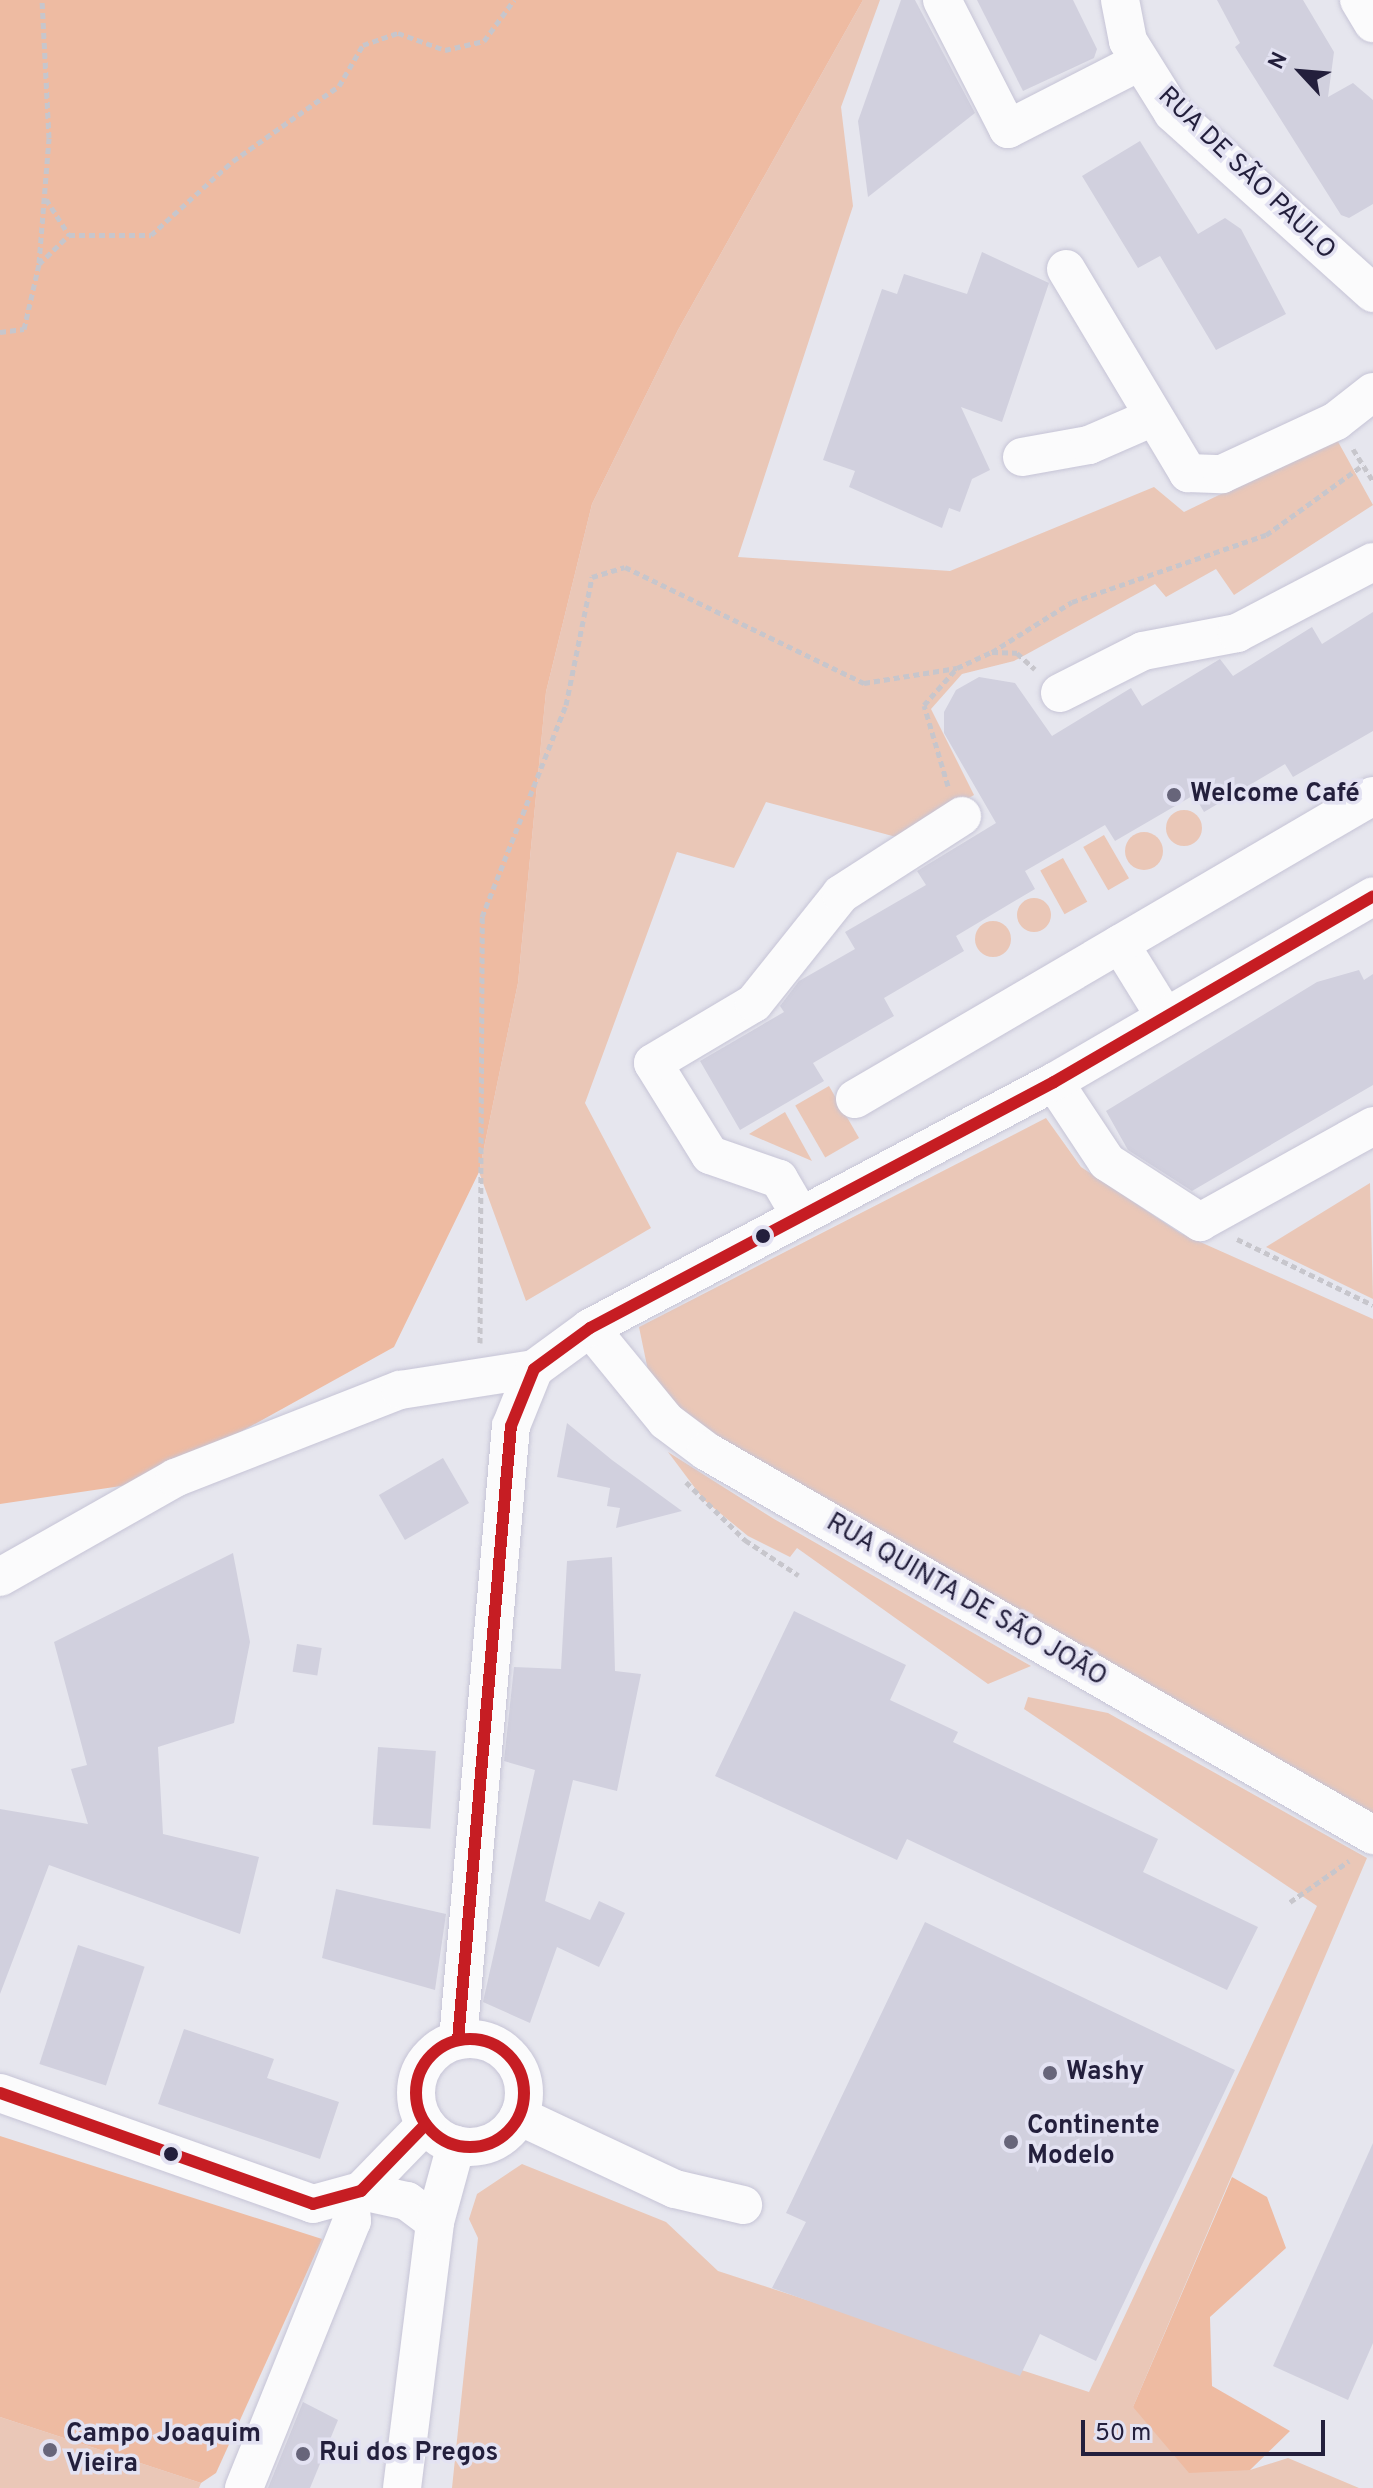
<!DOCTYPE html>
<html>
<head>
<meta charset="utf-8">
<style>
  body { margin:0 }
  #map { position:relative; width:1373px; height:2488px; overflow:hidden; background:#e6e6ee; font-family:Overpass,sans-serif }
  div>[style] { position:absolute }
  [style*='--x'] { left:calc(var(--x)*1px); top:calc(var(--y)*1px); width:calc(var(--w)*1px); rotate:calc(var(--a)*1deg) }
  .green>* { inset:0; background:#eac7b7; transform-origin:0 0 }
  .round { border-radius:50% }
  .forest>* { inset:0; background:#eebba2 }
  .building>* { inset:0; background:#d1d0de; transform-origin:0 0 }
  .path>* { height:5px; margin-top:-2.5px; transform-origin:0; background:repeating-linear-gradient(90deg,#c7c6cc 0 6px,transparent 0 10px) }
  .roads { filter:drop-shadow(0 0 2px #c6c4d6) drop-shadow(0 0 2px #c6c4d6) }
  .minor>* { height:38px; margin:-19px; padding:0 19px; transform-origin:19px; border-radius:19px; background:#fbfbfc }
  .minor>.ring { margin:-19px; padding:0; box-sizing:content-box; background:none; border:38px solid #fbfbfc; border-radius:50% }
  .bus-1>* { height:12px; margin:-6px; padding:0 6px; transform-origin:6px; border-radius:6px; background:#c61d23 }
  .bus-1>.ring { margin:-6px; padding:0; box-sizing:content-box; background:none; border:12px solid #c61d23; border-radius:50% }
  .dots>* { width:22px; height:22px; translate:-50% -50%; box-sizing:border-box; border:4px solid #e3e2f2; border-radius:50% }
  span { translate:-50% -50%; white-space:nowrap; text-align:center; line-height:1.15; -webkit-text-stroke:7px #e3e2f2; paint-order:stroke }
  .street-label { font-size:26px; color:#231f3c }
  .poi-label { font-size:26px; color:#231f3c; font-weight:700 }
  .left { translate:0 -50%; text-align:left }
  .north { position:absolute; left:1261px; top:32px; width:80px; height:80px; -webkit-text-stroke:6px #e3e2f2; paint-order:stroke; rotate:296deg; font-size:22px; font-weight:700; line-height:32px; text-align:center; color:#231f3c }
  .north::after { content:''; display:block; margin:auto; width:28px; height:36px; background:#231f3c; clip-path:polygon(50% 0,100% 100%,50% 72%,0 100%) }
  .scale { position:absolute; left:1081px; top:2420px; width:244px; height:36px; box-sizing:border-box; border:4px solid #231f3c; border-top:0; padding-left:10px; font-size:24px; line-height:28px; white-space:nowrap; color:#231f3c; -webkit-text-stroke:6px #e3e2f2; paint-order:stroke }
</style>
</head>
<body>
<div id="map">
  <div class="green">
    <div style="clip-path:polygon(863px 0,880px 0,841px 107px,853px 206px,738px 557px,950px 571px,1154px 487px,1184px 512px,1336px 438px,1373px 505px,1234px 595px,1216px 569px,1166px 597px,1155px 584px,1014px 661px,962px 674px,931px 709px,974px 795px,900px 838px,766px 802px,734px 868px,677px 852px,585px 1103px,651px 1228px,526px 1301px,479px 1172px,518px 983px,546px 692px,592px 504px,678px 330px)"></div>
    <div class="round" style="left:1166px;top:810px;width:36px;height:36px"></div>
    <div class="round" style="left:1125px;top:832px;width:38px;height:38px"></div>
    <div style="left:1104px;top:835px;width:50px;height:24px;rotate:60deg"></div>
    <div style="left:1063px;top:858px;width:50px;height:26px;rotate:61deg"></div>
    <div class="round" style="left:1017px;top:898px;width:34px;height:34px"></div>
    <div class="round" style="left:975px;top:921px;width:36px;height:36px"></div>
    <div style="left:829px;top:1086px;width:60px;height:39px;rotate:60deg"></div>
    <div style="clip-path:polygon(785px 1112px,812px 1161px,749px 1134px)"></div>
    <div style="clip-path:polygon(1046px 1118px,1081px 1167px,1180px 1233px,1373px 1319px,1373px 1825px,695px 1431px,652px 1390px,639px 1327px)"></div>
    <div style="clip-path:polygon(1370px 1183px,1373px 1299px,1266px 1247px)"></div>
    <div style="clip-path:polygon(668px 1452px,774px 1519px,1031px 1666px,988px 1684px,797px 1548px,790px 1557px,748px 1536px,704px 1500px)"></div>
    <div style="clip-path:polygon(1028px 1697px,1108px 1713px,1367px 1858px,1133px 2407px,1250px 2470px,1288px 2458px,1359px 2488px,452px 2488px,478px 2238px,469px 2219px,477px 2194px,522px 2164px,666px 2222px,718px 2271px,1089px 2392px,1317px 1906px,1024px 1709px)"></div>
    <div style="clip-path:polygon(0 2417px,201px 2483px,199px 2488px,0 2488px)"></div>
  </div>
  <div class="forest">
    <div style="clip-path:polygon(0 0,863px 0,678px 330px,592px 504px,546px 692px,518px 983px,479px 1172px,394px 1347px,224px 1441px,175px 1478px,0 1504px)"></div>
    <div style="clip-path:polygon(0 2136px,322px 2239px,216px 2473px,201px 2483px,0 2417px)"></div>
    <div style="clip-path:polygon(1232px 2177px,1267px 2197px,1286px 2248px,1210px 2317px,1212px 2386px,1290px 2431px,1250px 2470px,1189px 2473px,1133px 2407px)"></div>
  </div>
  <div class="building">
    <div style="clip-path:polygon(901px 0,915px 0,975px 113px,868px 197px,858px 121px)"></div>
    <div style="clip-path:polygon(977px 0,1073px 0,1097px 49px,1094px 58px,1023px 91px)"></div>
    <div style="clip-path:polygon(1217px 0,1303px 0,1334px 52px,1328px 97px,1353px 83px,1373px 100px,1373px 204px,1349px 218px,1341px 215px,1235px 47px,1240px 43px)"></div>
    <div style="clip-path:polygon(1140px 141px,1198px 234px,1225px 218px,1241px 229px,1286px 314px,1216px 350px,1160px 256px,1138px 268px,1082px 176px)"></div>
    <div style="clip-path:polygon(982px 252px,1049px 283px,1002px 422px,961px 407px,990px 470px,972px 479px,960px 512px,949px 508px,942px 528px,849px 487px,855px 471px,823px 460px,882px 289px,897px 294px,904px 274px,967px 294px)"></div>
    <div style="clip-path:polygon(1373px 612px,1373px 731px,1293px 777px,1285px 764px,1204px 812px,1194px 795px,1115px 841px,1105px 825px,1025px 871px,1035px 889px,956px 936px,964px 951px,884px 998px,894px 1016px,813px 1063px,824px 1081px,740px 1130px,700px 1061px,784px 1012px,780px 1006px,799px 981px,855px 949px,845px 932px,926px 885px,917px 871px,996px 823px,944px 733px,944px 712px,956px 690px,979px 677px,1015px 683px,1052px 736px,1131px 688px,1142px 706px,1220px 659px,1233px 676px,1312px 627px,1322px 644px)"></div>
    <div style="clip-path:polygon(1359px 970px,1364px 980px,1373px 974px,1373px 1085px,1192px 1191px,1128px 1150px,1106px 1111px,1317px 982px)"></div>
    <div style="clip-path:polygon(567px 1423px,612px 1460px,682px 1511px,616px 1528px,620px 1508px,607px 1506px,610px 1488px,557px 1477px)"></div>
    <div style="left:443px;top:1458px;width:52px;height:74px;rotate:60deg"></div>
    <div style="clip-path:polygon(233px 1553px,250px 1642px,234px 1723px,158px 1747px,163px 1834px,259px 1857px,240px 1934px,49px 1865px,0 1994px,0 1809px,88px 1824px,71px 1769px,87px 1765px,54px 1642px)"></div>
    <div style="clip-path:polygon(612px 1557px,615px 1671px,641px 1674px,617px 1791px,573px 1780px,545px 1901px,590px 1920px,599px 1901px,625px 1913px,599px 1967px,557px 1947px,530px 2023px,483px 2002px,535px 1770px,504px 1761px,514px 1667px,561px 1669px,567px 1561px)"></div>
    <div style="clip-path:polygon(794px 1611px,906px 1665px,890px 1700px,958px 1732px,953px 1742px,1158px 1839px,1143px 1872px,1258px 1927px,1227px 1990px,907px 1839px,897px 1860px,715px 1776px)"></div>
    <div style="left:297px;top:1644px;width:25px;height:28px;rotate:9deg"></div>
    <div style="left:378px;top:1747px;width:58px;height:78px;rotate:4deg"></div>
    <div style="clip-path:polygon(336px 1889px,446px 1914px,435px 1990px,322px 1958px)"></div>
    <div style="clip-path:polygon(925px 1922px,1235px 2070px,1096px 2361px,1040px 2334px,1020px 2376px,772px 2288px,806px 2222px,786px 2213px)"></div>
    <div style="left:78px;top:1945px;width:70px;height:125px;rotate:18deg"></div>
    <div style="clip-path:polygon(184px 2029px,274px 2059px,267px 2078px,339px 2102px,320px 2159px,158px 2104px)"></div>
    <div style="clip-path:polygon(1373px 2143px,1373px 2343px,1348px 2400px,1273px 2366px)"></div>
    <div style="clip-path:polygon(303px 2402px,338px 2420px,310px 2488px,268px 2488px)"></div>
  </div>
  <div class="path">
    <div style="--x:46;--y:199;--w:43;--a:57.4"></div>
    <div style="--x:39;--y:263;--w:125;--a:-85.4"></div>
    <div style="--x:49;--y:138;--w:138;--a:-92.9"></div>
    <div style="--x:0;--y:332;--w:24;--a:-7"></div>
    <div style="--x:24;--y:329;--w:67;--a:-77"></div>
    <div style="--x:39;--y:264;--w:42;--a:-44"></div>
    <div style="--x:69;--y:235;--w:82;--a:0"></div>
    <div style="--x:151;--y:235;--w:110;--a:-42.1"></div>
    <div style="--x:233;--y:161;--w:130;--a:-35.3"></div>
    <div style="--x:339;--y:86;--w:48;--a:-59.7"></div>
    <div style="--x:363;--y:45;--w:37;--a:-19"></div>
    <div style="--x:398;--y:33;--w:50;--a:19.9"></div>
    <div style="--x:445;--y:50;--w:40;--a:-13"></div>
    <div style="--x:484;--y:41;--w:51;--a:-53.8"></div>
    <div style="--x:1353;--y:449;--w:38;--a:58"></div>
    <div style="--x:992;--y:652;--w:94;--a:-32"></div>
    <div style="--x:1072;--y:602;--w:205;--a:-19.1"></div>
    <div style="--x:1266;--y:535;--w:120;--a:-35.8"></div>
    <div style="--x:948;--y:786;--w:84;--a:-106.5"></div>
    <div style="--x:924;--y:705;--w:50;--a:-48.3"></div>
    <div style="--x:957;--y:668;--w:38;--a:-25"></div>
    <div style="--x:992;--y:652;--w:25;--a:2"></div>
    <div style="--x:1017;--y:653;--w:24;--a:42"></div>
    <div style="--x:1237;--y:1239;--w:151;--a:25.9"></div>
    <div style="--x:480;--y:1343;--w:426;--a:-89.7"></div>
    <div style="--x:482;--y:917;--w:228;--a:-68.4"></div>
    <div style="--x:566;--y:705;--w:131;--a:-78.5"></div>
    <div style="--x:592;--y:577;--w:34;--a:-17"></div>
    <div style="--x:625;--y:567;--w:266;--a:25.9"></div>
    <div style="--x:864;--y:683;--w:94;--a:-9.2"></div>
    <div style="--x:686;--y:1482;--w:83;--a:44.5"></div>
    <div style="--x:745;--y:1540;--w:64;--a:33.4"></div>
    <div style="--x:1290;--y:1902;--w:72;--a:-34.8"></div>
  </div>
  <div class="roads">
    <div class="minor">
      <div style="--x:942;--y:0;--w:145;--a:62.9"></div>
      <div style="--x:1008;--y:129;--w:147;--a:-27.1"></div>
      <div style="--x:1120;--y:0;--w:42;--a:79"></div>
      <div style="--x:1128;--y:41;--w:85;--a:58"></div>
      <div style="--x:1173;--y:113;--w:269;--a:42"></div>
      <div style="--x:1359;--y:0;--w:27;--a:59"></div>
      <div style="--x:1066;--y:269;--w:238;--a:59.1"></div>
      <div style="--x:1188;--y:473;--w:34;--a:2"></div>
      <div style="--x:1222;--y:474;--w:126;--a:-24.9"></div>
      <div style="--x:1336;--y:421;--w:47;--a:-38.1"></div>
      <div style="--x:1022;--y:457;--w:68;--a:-10.2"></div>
      <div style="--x:1089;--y:445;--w:68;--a:-23.5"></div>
      <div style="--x:1060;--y:693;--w:93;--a:-26.8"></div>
      <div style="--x:1143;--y:651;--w:96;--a:-10.8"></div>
      <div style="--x:1237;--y:633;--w:153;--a:-27.6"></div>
      <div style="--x:1120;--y:944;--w:86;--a:58.3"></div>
      <div style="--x:1054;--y:1082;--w:96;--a:56.5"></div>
      <div style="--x:1107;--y:1162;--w:111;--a:32.8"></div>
      <div style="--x:1200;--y:1222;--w:198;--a:-29"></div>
      <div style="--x:855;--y:1099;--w:600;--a:-30.33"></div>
      <div style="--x:800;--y:1215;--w:42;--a:-120.3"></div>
      <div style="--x:779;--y:1179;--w:73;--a:-160.8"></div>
      <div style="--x:710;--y:1155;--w:108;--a:-121.8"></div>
      <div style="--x:653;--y:1063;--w:117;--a:-30.7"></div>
      <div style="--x:754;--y:1003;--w:139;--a:-51.4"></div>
      <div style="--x:841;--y:894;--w:144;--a:-32.8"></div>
      <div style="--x:590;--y:1328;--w:120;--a:50.7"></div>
      <div style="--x:666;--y:1421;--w:50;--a:36.9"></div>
      <div style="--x:706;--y:1451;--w:770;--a:29.93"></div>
      <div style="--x:0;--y:1577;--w:201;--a:-29.5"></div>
      <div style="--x:175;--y:1478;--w:242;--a:-21.4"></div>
      <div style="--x:400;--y:1390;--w:136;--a:-8.9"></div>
      <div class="ring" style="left:416px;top:2039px;width:70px;height:70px"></div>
      <div style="--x:458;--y:2040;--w:616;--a:-85.07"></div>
      <div style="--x:511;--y:1426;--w:61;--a:-68"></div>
      <div style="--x:534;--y:1369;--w:69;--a:-36.2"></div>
      <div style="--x:590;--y:1328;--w:525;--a:-27.93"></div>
      <div style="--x:1054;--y:1082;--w:369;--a:-30.2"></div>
      <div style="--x:0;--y:2093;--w:332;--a:19.5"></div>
      <div style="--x:313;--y:2204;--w:50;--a:-15.2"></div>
      <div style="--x:361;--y:2191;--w:93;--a:-45.9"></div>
      <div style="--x:519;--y:2116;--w:172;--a:25.1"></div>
      <div style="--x:675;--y:2189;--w:70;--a:13.2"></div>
      <div style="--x:361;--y:2191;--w:47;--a:12.3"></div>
      <div style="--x:407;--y:2201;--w:35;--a:37"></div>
      <div style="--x:244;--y:2488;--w:288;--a:-68"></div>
      <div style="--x:352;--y:2221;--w:23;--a:-95"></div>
      <div style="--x:402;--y:2488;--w:268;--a:-82.9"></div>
      <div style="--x:435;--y:2222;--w:80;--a:-74.7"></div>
    </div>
  </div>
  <div class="bus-1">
    <div class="ring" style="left:416px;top:2039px;width:96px;height:96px"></div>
    <div style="--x:458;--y:2040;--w:616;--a:-85.07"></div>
    <div style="--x:511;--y:1426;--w:61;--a:-68"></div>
    <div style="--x:534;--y:1369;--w:69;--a:-36.2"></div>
    <div style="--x:590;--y:1328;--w:525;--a:-27.93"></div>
    <div style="--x:1054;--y:1082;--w:369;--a:-30.2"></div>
    <div style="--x:0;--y:2093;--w:332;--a:19.5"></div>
    <div style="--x:313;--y:2204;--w:50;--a:-15.2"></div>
    <div style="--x:361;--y:2191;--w:93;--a:-45.9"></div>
  </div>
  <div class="dots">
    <div style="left:1174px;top:795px;background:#67657a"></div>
    <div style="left:763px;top:1236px;background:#231f3c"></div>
    <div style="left:1050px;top:2073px;background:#67657a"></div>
    <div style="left:1011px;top:2142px;background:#67657a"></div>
    <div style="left:171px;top:2154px;background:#231f3c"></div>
    <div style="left:50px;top:2450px;background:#67657a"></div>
    <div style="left:303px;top:2454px;background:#67657a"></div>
  </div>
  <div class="street-label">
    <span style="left:1246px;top:174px;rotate:44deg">RUA DE SÃO PAULO</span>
    <span style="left:966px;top:1601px;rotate:30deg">RUA QUINTA DE SÃO JOÃO</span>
  </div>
  <div class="poi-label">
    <span class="left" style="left:1190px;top:795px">Welcome Café</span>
    <span class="left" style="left:1066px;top:2073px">Washy</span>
    <span class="left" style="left:1027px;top:2142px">Continente<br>Modelo</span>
    <span class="left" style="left:66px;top:2450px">Campo Joaquim<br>Vieira</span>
    <span class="left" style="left:319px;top:2454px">Rui dos Pregos</span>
  </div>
  <div class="north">N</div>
  <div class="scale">50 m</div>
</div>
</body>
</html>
